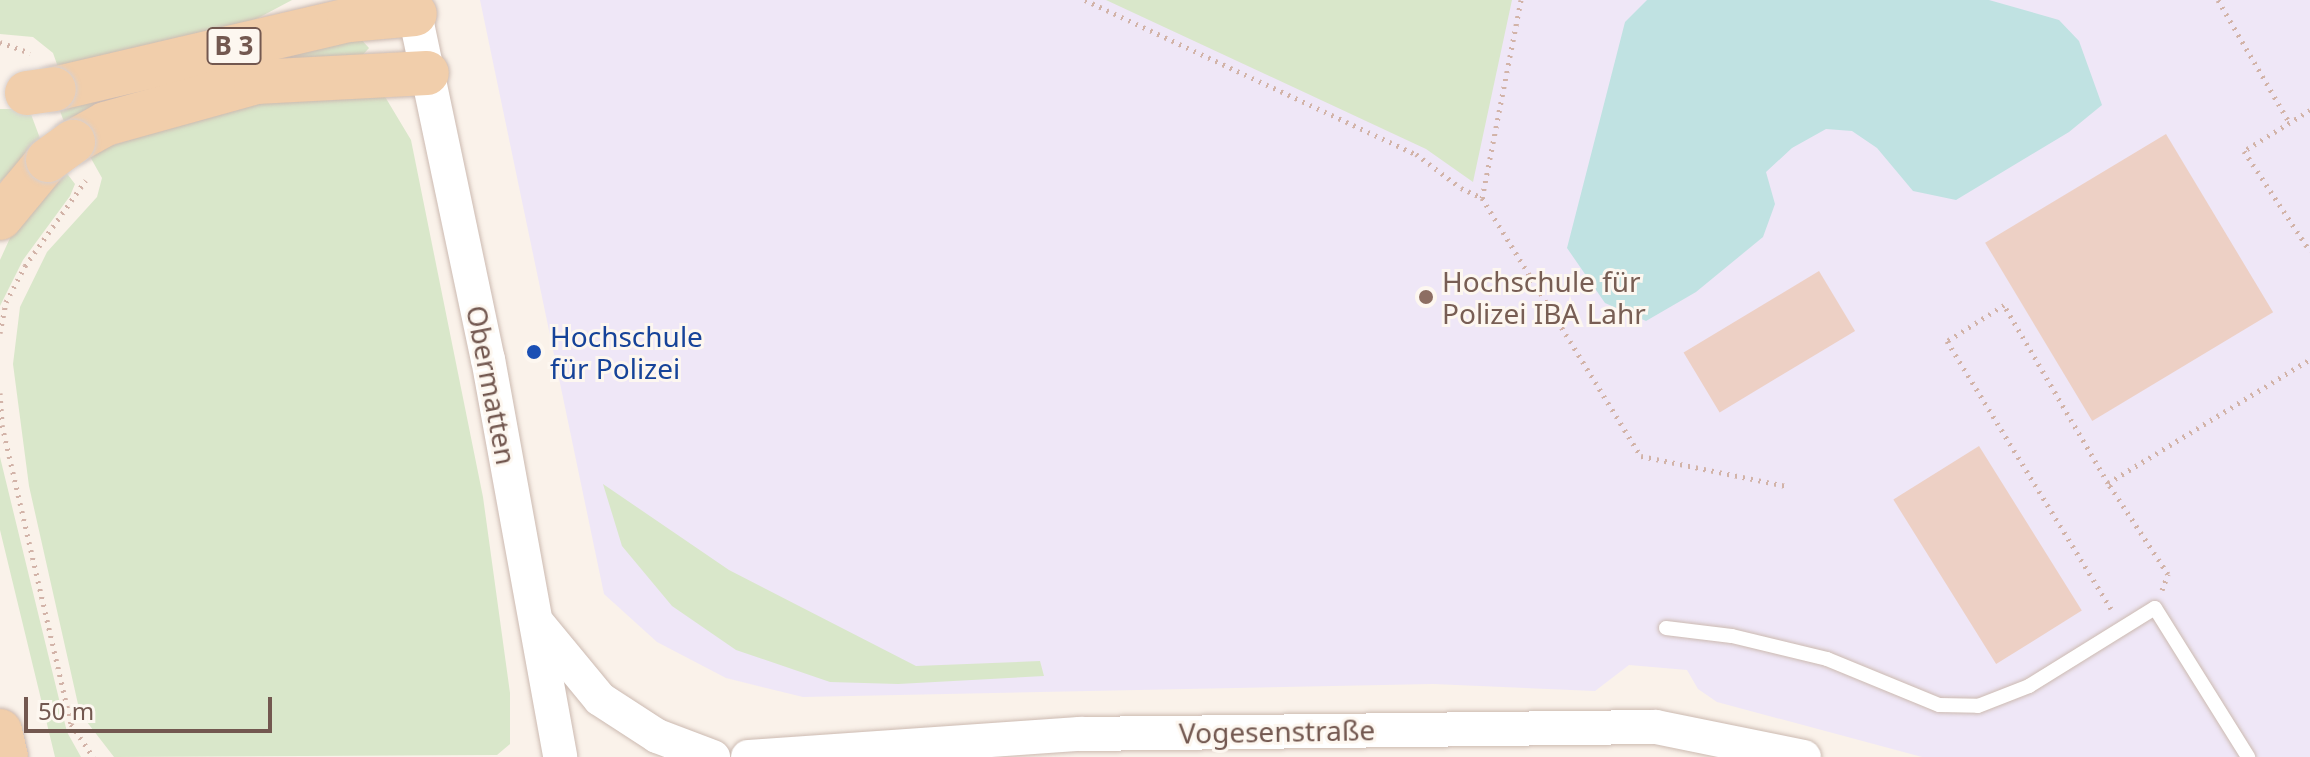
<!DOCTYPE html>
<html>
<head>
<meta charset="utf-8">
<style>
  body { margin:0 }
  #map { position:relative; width:2310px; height:757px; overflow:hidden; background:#faf2ea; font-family:"Noto Sans",sans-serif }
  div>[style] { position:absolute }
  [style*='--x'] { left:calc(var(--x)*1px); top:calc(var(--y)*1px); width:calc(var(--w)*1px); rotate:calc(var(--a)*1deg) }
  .education>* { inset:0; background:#efe7f7 }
  .green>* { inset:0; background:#d9e7ca }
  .water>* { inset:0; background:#c0e2e2 }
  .building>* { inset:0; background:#edd0c5; transform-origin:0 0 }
  .path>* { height:5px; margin-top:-2.5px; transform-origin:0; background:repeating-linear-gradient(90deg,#d2b3a8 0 2px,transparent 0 8px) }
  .roads { filter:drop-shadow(0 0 2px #ccbab1) drop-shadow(0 0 2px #ccbab1) }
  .service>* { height:14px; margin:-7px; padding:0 7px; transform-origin:7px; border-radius:7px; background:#fff }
  .tertiary>* { height:34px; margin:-17px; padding:0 17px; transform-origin:17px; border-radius:17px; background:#fff }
  .primary>* { height:44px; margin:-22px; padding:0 22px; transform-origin:22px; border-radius:22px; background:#f1ceab }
  .bridges { filter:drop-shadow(0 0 2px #d8d0ce) drop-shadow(0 0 2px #d8d0ce) }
  .primary-bridge>* { height:44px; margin:-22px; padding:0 22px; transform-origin:22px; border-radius:22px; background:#f1ceab }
  .dots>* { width:22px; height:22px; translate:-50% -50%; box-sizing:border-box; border:4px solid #fdf7f0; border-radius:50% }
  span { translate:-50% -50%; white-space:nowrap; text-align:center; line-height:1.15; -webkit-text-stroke:6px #fdf7f0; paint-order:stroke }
  .shield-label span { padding:2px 6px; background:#fdf7f0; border:2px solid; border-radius:6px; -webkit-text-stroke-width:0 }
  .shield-label { font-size:26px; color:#735850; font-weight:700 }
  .education-label { font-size:28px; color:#785e54 }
  .left { translate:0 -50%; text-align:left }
  .transit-label { font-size:28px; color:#164399 }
  .street-label { font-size:28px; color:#735850 }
  .scale { position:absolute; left:24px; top:697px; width:248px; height:36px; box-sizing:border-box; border:4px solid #735850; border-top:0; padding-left:10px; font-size:24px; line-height:28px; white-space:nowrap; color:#735850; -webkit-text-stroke:6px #fdf7f0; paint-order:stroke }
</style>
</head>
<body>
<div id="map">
  <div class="education">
    <div style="clip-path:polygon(480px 0,2310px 0,2310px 757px,1922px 757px,1717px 702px,1698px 689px,1687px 670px,1629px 665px,1595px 691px,1433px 684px,803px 697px,726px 678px,657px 642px,604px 594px)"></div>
  </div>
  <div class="green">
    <div style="clip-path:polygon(0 0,292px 0,249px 23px,59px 70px,53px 53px,33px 37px,0 34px)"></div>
    <div style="clip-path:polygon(1106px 0,1512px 0,1473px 182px,1426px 149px)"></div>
    <div style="clip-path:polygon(359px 37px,369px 48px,360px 58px,66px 127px,57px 103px)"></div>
    <div style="clip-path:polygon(283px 92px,384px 95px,411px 140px,483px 497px,510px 693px,510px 744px,497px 755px,114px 757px,80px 713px,29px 486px,13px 364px,20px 307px,47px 252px,97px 197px,102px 178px,88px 153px)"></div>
    <div style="clip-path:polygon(0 109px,29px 109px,41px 141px,0 182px)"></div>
    <div style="clip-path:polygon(65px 171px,75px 184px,70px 196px,23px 260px,0 306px,0 260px,10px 238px,35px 196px)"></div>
    <div style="clip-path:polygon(0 457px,67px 732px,81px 757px,55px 757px,0 530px)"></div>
    <div style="clip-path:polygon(603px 484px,729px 570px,916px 666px,1040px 661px,1044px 676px,898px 684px,830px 682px,736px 650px,672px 606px,622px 546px)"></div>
  </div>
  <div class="water">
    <div style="clip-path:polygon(1647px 0,1989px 0,2059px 20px,2079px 41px,2102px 105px,2069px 132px,1956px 200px,1913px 191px,1877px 148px,1852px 131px,1826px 129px,1792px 148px,1766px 172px,1775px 204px,1763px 237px,1696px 292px,1646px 321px,1605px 303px,1567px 248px,1625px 22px)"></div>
  </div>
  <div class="building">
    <div style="left:2166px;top:134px;width:208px;height:211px;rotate:59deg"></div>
    <div style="left:1819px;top:271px;width:70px;height:158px;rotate:59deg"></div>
    <div style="left:1979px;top:446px;width:194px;height:101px;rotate:58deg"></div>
  </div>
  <div class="path">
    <div style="--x:1085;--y:0;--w:365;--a:25"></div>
    <div style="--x:1416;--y:154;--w:56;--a:37.1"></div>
    <div style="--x:1461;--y:188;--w:23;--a:25"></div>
    <div style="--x:1521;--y:0;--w:202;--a:101.1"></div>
    <div style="--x:1482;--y:198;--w:303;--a:58.4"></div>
    <div style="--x:1641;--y:456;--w:148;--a:11.7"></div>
    <div style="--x:2218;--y:0;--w:141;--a:59.8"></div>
    <div style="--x:0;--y:42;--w:32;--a:20"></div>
    <div style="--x:2310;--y:110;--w:78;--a:148.2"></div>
    <div style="--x:2244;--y:151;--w:120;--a:56.6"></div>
    <div style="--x:0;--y:333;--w:32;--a:-79"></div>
    <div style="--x:6;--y:302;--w:41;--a:-62.2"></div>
    <div style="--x:25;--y:266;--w:105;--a:-54.7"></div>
    <div style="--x:0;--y:393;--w:32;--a:86"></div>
    <div style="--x:2;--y:425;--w:307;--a:77"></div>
    <div style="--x:71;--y:724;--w:40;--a:56"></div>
    <div style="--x:2108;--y:483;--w:206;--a:-120.3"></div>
    <div style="--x:2004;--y:305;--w:67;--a:147.7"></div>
    <div style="--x:1947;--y:341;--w:314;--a:58.5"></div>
    <div style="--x:2162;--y:590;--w:17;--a:-69"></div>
    <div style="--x:2168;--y:574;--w:109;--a:-123.4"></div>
    <div style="--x:2108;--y:483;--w:237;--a:-31.5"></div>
  </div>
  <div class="roads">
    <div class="service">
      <div style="--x:1666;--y:628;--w:66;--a:6.9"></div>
      <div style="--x:1732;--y:636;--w:98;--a:13.6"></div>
      <div style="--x:1827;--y:659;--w:121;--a:22.3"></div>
      <div style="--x:1939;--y:705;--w:39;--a:1"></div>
      <div style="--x:1978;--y:706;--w:55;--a:-21.4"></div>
      <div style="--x:2029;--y:686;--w:148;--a:-31.8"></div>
      <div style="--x:2155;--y:608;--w:176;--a:58"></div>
    </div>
    <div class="tertiary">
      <div style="--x:415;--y:14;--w:353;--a:78.1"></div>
      <div style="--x:488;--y:359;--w:404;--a:79.7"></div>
      <div style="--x:539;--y:625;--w:96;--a:50.5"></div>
      <div style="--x:600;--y:699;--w:68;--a:33"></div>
      <div style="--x:657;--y:736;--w:60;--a:20.6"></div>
      <div style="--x:748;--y:757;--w:333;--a:-4"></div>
      <div style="--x:1080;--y:734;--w:576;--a:-0.7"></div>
      <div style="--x:1656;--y:727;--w:151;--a:11.5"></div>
    </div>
    <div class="primary">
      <div style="--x:54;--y:89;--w:303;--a:-13.2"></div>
      <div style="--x:349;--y:20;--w:66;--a:-5.2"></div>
      <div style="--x:73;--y:142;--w:37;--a:-29"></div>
      <div style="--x:105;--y:124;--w:157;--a:-15.5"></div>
      <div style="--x:256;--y:82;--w:171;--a:-3"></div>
      <div style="--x:0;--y:218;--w:75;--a:-50.4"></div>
      <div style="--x:0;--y:731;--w:27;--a:77"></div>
    </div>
  </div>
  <div class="bridges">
    <div class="primary-bridge">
      <div style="--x:27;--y:93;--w:27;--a:-8"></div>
      <div style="--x:48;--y:160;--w:31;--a:-36"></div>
    </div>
  </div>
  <div class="dots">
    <div style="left:1426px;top:297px;background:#8d6e63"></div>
    <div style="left:534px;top:352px;background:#1a4fb4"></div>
  </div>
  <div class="shield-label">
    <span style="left:234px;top:46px">B 3</span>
  </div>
  <div class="education-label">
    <span class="left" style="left:1442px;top:297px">Hochschule für<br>Polizei IBA Lahr</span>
  </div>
  <div class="transit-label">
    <span class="left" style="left:550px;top:352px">Hochschule<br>für Polizei</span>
  </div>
  <div class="street-label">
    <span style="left:492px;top:385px;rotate:79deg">Obermatten</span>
    <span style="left:1277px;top:731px;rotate:-1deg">Vogesenstraße</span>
  </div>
  <div class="scale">50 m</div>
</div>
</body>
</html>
